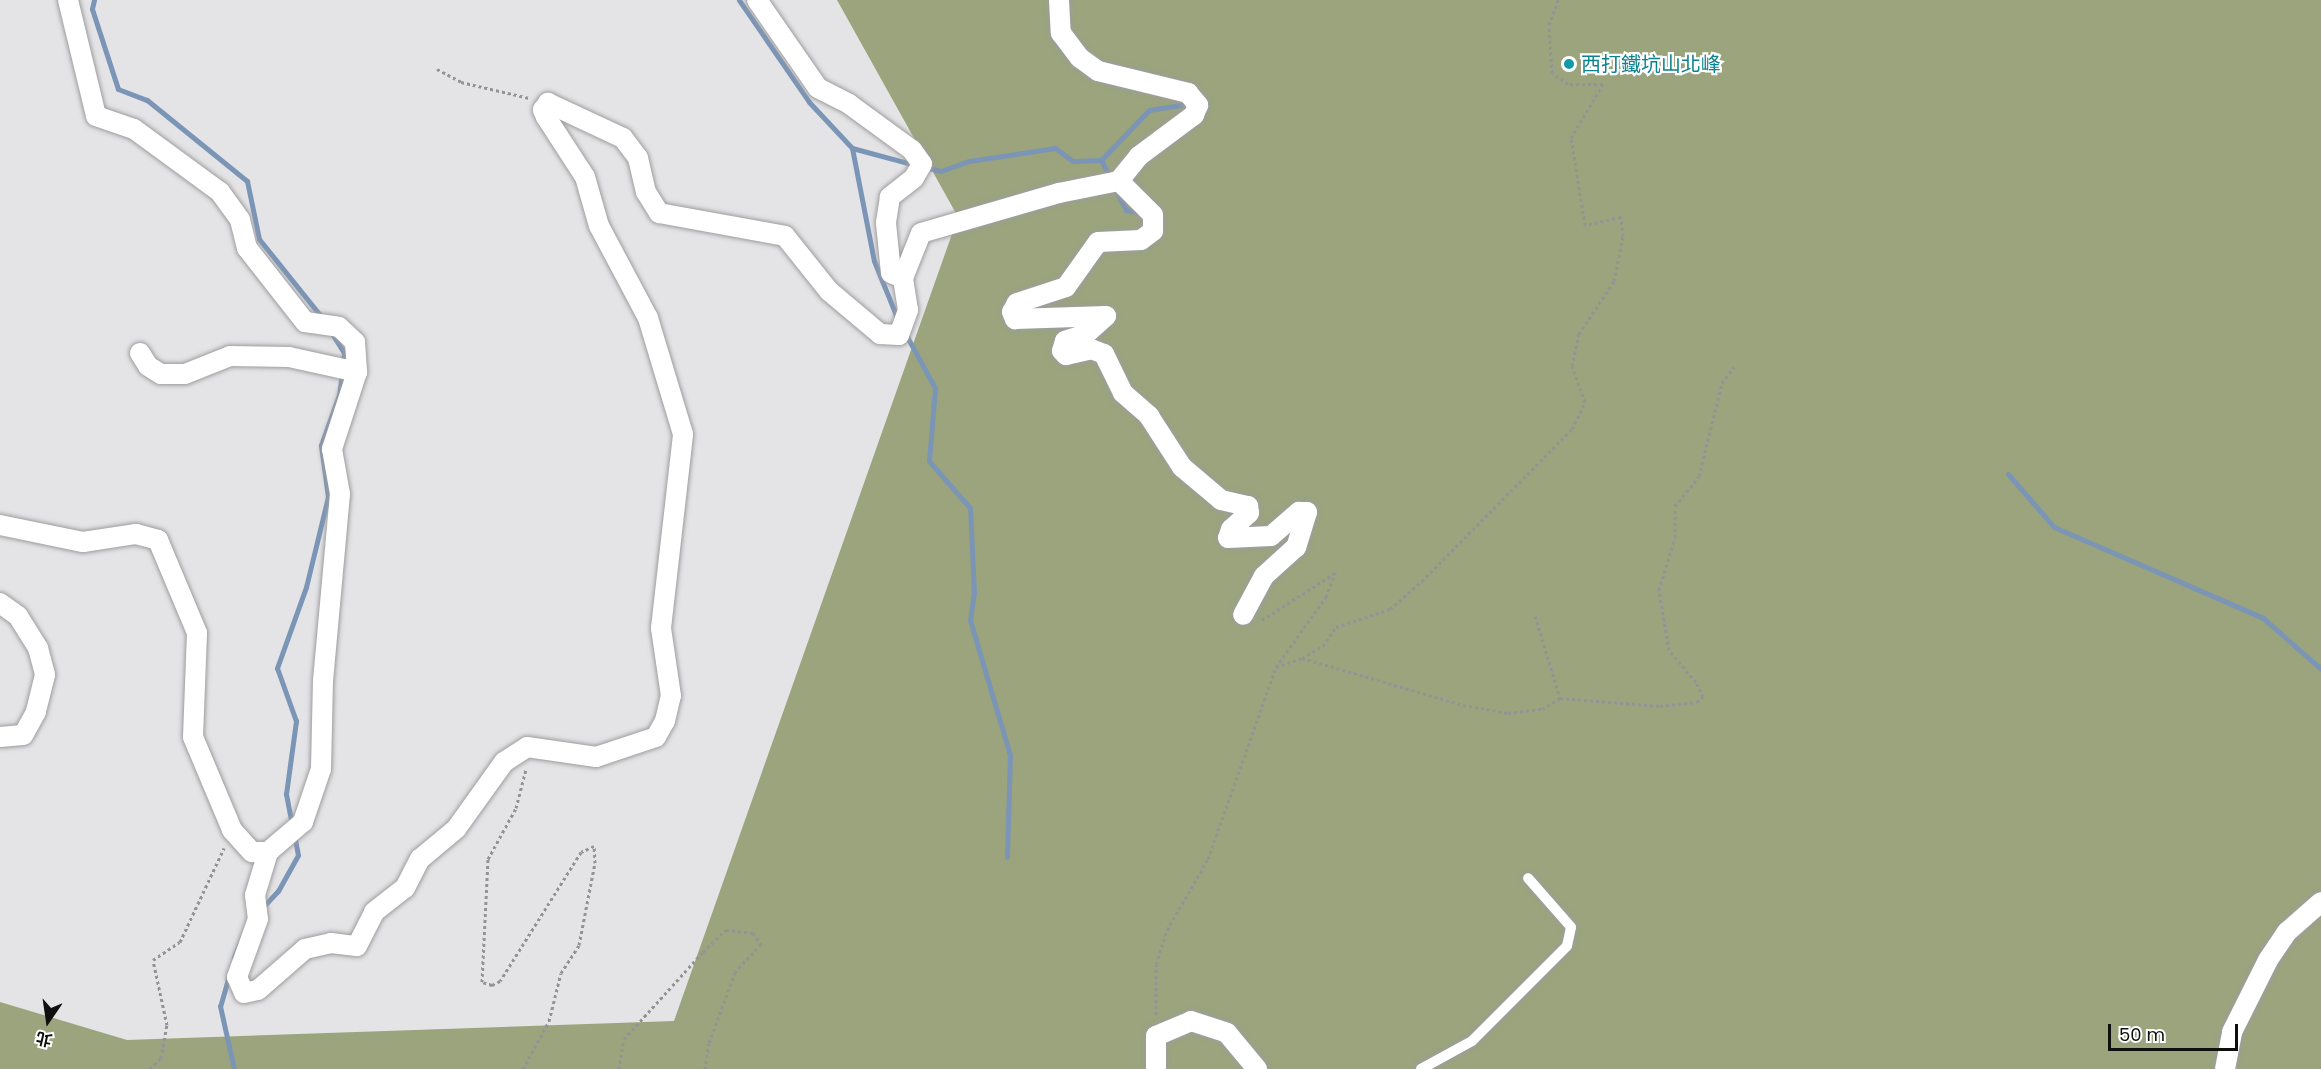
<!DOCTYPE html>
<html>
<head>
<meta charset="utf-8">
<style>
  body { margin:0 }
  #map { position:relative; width:2321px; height:1069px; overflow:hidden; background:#e4e4e6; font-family:Poppins,"Noto Sans TC",sans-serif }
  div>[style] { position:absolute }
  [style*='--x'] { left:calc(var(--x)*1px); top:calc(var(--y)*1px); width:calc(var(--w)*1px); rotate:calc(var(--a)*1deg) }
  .forest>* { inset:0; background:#9ba47c }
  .stream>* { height:5px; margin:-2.5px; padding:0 2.5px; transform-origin:2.5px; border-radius:2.5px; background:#7b95b6 }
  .path>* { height:3px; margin-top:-1.5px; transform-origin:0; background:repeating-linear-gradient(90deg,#939395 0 3px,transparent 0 6px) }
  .roads { filter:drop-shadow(0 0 2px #9d9d9f) drop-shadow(0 0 2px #9d9d9f) }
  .lane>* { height:10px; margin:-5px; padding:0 5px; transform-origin:5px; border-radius:5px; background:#fff }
  .street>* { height:20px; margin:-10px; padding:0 10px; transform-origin:10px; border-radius:10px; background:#fff }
  .dots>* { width:16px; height:16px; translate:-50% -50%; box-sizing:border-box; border:3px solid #fff; border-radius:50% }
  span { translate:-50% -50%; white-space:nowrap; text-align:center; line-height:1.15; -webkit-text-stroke:4.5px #fff; paint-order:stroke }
  .culture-label { font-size:20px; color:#0d838f }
  .left { translate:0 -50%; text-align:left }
  .north { position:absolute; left:18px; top:991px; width:60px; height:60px; -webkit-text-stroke:4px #fff; paint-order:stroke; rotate:193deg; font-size:16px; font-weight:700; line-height:24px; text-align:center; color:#0f0f0f }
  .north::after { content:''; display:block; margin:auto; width:21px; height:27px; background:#0f0f0f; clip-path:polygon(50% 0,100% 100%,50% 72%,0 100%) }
  .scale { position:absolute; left:2108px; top:1024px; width:130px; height:27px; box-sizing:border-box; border:3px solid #0f0f0f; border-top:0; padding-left:8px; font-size:18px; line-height:21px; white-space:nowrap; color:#0f0f0f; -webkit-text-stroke:4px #fff; paint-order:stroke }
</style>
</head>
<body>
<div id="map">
  <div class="forest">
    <div style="clip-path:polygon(837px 0,2321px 0,2321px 1069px,0 1069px,0 1002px,127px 1040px,674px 1021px,958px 217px)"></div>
  </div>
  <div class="stream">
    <div style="--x:94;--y:0;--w:9;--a:103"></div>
    <div style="--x:92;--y:9;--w:84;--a:72"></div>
    <div style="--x:118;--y:89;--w:31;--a:21"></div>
    <div style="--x:147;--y:100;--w:129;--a:39"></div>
    <div style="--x:247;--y:181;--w:59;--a:78.3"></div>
    <div style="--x:259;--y:239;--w:102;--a:51.3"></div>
    <div style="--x:739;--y:0;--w:124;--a:55.5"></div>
    <div style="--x:809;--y:102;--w:63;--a:46.9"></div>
    <div style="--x:852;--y:148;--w:115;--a:79"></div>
    <div style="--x:874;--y:261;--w:64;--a:67.9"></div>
    <div style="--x:852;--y:148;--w:65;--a:15.1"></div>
    <div style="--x:1101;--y:160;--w:20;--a:63"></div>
    <div style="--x:924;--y:167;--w:17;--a:13"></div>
    <div style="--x:941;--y:171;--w:30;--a:-20"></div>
    <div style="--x:969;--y:161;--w:87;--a:-8.6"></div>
    <div style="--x:1055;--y:148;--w:22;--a:36"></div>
    <div style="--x:1073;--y:161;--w:28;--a:-2"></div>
    <div style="--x:1101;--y:160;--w:69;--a:-46.2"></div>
    <div style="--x:1149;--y:110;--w:32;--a:-9"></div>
    <div style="--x:1115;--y:189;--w:24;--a:62"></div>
    <div style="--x:1126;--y:210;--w:13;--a:9"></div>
    <div style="--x:331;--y:332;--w:25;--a:58"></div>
    <div style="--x:344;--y:353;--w:11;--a:95"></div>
    <div style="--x:905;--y:333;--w:63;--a:61.4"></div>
    <div style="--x:935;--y:388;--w:73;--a:94.7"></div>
    <div style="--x:929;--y:461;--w:62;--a:48.9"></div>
    <div style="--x:970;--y:508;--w:84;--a:87.3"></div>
    <div style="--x:974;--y:592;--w:28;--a:98"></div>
    <div style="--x:970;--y:620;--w:141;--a:73.5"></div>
    <div style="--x:1010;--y:755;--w:102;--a:91.7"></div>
    <div style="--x:2008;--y:474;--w:70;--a:49"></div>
    <div style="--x:2054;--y:527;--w:228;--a:23.5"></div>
    <div style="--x:2263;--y:618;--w:77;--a:41.3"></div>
    <div style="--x:292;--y:825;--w:32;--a:-101"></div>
    <div style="--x:286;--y:794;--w:74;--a:-82.2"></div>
    <div style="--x:296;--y:721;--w:56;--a:-109.7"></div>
    <div style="--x:277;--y:668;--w:86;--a:-70.3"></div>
    <div style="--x:306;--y:587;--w:93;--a:-76.3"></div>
    <div style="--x:328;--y:497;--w:52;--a:-97.7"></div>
    <div style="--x:321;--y:445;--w:53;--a:-70.2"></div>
    <div style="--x:339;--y:395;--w:22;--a:-82"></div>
    <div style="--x:261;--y:909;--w:25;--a:-47"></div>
    <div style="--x:278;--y:891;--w:41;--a:-60.9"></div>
    <div style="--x:298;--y:855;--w:21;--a:-101"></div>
    <div style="--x:234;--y:957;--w:38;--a:-67"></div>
    <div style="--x:230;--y:972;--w:35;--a:106"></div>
    <div style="--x:220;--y:1006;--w:65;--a:77.5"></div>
  </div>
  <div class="path">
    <div style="--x:437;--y:69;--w:27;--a:28"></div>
    <div style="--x:461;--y:82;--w:70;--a:13.2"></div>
    <div style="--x:1535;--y:616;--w:86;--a:73"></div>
    <div style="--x:1262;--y:620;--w:87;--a:-32.8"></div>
    <div style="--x:1302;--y:658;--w:24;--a:-30"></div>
    <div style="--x:1323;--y:646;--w:23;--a:-56"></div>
    <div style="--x:1336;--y:627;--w:57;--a:-18.4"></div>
    <div style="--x:1390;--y:609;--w:43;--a:-41.2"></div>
    <div style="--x:1422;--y:581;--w:214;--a:-45.4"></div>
    <div style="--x:1572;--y:429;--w:30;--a:-64"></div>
    <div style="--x:1585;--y:402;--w:38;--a:-110"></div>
    <div style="--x:1572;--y:366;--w:33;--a:-78"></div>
    <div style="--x:1579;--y:334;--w:64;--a:-56.6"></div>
    <div style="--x:1614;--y:281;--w:46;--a:-78.7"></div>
    <div style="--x:1623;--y:236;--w:19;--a:-96"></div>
    <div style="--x:1621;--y:217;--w:37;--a:167"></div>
    <div style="--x:1585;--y:225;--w:88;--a:-99.1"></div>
    <div style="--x:1571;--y:138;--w:63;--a:-59.3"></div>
    <div style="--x:1603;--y:84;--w:35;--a:180"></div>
    <div style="--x:1568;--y:84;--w:19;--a:-145"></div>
    <div style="--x:1552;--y:73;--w:48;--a:-93.6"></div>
    <div style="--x:1549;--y:25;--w:27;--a:-70"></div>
    <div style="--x:1276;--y:667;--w:28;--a:-19"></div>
    <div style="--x:1302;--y:658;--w:168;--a:16.3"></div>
    <div style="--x:1463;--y:705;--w:46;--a:10.1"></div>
    <div style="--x:1508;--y:713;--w:34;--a:-7"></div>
    <div style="--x:1542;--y:709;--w:21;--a:-31"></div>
    <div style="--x:1560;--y:698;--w:100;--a:4.6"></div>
    <div style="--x:1660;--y:706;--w:37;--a:-6"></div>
    <div style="--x:1697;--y:702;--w:8;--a:-40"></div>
    <div style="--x:1703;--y:697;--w:17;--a:-115"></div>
    <div style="--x:1696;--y:682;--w:42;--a:-130.2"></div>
    <div style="--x:1669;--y:650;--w:61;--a:-99.5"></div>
    <div style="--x:1659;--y:590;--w:55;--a:-73.2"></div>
    <div style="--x:1675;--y:537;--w:31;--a:-90"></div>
    <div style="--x:1675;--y:506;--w:38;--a:-51"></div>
    <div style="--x:1699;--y:476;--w:96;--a:-76.1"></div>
    <div style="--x:1722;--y:383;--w:20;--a:-53"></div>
    <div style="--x:1156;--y:1015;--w:51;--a:-90"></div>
    <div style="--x:1156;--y:964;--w:36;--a:-72"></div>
    <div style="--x:1167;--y:930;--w:82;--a:-60"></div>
    <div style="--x:1208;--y:859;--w:204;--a:-70.5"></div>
    <div style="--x:1276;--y:667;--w:86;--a:-54.5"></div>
    <div style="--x:1326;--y:597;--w:26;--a:-69"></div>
    <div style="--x:150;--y:1069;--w:16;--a:-45"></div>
    <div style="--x:161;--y:1058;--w:34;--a:-80"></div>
    <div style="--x:167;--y:1025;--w:66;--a:-102.2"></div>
    <div style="--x:153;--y:960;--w:32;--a:-34"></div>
    <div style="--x:180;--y:942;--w:104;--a:-64.9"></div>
    <div style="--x:523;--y:1069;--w:55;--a:-61.6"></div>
    <div style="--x:549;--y:1021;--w:49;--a:-76"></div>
    <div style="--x:561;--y:973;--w:33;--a:-57"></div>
    <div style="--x:579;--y:945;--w:84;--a:-79"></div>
    <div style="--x:595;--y:863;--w:17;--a:-93"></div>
    <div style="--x:594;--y:846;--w:14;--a:155"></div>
    <div style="--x:581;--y:852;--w:152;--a:122.1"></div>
    <div style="--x:500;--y:981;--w:9;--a:153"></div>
    <div style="--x:492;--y:985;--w:10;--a:-163"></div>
    <div style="--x:482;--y:982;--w:123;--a:-87.2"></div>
    <div style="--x:488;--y:859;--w:58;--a:-61.2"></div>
    <div style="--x:516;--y:808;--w:40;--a:-75.6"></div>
    <div style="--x:619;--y:1069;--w:30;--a:-81"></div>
    <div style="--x:624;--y:1039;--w:118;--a:-47.8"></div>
    <div style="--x:703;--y:952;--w:32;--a:-44"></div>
    <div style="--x:726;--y:930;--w:27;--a:6"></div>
    <div style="--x:753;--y:933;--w:14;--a:54"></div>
    <div style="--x:761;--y:944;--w:38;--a:133"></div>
    <div style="--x:735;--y:972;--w:76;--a:110.1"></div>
    <div style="--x:709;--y:1043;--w:26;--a:99"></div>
  </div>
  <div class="roads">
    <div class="lane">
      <div style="--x:1421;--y:1069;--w:58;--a:-28.8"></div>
      <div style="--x:1472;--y:1041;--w:134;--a:-45"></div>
      <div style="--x:1567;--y:946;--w:19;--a:-78"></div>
      <div style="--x:1571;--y:927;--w:65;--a:-131.3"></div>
    </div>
    <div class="street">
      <div style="--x:68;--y:0;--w:119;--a:76.4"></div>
      <div style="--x:96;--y:116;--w:40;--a:18.9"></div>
      <div style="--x:134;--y:129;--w:107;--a:36.2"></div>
      <div style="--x:220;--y:192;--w:34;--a:54"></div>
      <div style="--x:240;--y:220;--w:29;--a:76"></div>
      <div style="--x:247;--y:248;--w:94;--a:51.9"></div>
      <div style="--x:305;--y:322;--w:34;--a:8"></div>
      <div style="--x:339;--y:327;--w:22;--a:43"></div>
      <div style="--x:355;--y:342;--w:30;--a:86"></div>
      <div style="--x:357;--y:372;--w:81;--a:108"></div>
      <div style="--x:332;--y:449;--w:46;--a:79.9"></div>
      <div style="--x:340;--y:494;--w:187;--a:95.2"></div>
      <div style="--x:323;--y:680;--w:89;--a:91.3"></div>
      <div style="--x:321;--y:769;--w:56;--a:108.8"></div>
      <div style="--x:303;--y:822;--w:46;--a:139.4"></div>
      <div style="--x:268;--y:852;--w:45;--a:106.8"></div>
      <div style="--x:255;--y:895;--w:24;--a:83"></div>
      <div style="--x:258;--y:919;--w:62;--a:109.9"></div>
      <div style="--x:237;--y:977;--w:17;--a:66"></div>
      <div style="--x:244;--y:993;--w:14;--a:-12"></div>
      <div style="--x:258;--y:990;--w:62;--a:-41.1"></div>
      <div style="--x:305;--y:949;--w:27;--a:-13"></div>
      <div style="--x:331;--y:943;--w:26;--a:7"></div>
      <div style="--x:357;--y:946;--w:38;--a:-63"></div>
      <div style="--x:374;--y:912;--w:39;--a:-38"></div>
      <div style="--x:405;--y:888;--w:33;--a:-63"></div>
      <div style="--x:420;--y:859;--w:47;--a:-39.8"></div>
      <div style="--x:456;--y:829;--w:82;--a:-54.4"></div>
      <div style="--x:504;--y:762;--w:27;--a:-33"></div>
      <div style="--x:527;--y:747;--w:70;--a:8.2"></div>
      <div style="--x:596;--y:757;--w:63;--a:-18.4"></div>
      <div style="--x:656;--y:737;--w:18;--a:-61"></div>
      <div style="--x:665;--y:721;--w:26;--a:-77"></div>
      <div style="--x:671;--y:696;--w:69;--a:-98.4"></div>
      <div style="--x:661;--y:628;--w:195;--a:-83.5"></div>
      <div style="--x:683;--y:434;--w:121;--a:-106.8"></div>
      <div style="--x:648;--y:318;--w:104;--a:-118"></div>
      <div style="--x:599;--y:226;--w:51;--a:-105.9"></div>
      <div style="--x:585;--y:177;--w:72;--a:-123"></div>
      <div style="--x:546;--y:117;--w:8;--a:-113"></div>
      <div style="--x:543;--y:110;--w:9;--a:-54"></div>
      <div style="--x:548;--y:103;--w:83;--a:25"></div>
      <div style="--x:623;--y:138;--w:25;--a:53"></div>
      <div style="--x:638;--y:158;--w:35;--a:77"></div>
      <div style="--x:646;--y:192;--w:25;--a:58"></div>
      <div style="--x:659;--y:213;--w:128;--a:10.3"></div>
      <div style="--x:785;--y:236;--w:70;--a:51.3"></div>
      <div style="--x:829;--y:291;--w:67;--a:40.1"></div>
      <div style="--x:880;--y:334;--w:19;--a:3"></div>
      <div style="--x:899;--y:335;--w:27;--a:-70"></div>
      <div style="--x:908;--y:310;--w:32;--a:-99"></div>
      <div style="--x:757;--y:0;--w:107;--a:55.3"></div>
      <div style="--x:818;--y:88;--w:35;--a:27"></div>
      <div style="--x:849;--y:104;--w:78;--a:36.1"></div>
      <div style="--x:912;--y:150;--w:17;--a:54"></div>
      <div style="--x:922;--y:164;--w:16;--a:120"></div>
      <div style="--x:914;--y:178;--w:31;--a:142"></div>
      <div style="--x:890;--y:197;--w:26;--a:99"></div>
      <div style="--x:886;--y:223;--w:50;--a:84.3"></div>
      <div style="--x:891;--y:273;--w:13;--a:23"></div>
      <div style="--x:903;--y:278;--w:48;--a:-68.2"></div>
      <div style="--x:921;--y:233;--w:144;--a:-16.2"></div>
      <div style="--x:1059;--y:193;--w:61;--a:-11.3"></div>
      <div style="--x:1119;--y:181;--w:48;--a:45"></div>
      <div style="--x:1153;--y:215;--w:16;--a:90"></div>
      <div style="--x:1153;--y:231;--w:15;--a:143"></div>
      <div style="--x:1141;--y:240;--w:43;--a:177.3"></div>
      <div style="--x:1098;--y:242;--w:55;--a:125.4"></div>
      <div style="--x:1066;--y:287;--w:52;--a:161.9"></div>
      <div style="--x:1017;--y:303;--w:10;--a:119"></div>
      <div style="--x:1012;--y:312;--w:8;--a:67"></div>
      <div style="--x:1015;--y:319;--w:91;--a:-1.9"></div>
      <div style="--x:1106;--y:316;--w:27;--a:138"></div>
      <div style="--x:1086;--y:334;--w:22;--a:162"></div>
      <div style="--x:1065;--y:341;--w:10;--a:107"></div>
      <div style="--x:1062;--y:351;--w:6;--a:45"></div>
      <div style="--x:1066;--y:355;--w:26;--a:-13"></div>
      <div style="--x:1091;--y:349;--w:14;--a:21"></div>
      <div style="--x:1104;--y:354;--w:43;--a:64"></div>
      <div style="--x:1123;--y:393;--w:35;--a:41"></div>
      <div style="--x:1149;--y:416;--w:61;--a:57.1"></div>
      <div style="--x:1182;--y:467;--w:51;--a:40.2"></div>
      <div style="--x:1221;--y:500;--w:28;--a:13"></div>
      <div style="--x:1248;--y:506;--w:7;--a:82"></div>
      <div style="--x:1249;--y:513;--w:24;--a:138"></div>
      <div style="--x:1231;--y:529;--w:9;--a:108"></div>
      <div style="--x:1228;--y:538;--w:43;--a:-2.7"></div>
      <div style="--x:1271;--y:536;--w:37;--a:-41"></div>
      <div style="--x:1299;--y:512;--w:8;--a:0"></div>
      <div style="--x:1307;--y:512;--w:37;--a:107"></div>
      <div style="--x:1296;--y:547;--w:43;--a:137.8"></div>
      <div style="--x:1264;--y:576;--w:44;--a:118.3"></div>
      <div style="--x:1059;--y:0;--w:33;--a:87"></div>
      <div style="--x:1061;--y:33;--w:31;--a:53"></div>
      <div style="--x:1080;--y:58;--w:22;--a:36"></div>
      <div style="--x:1098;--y:71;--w:93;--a:13.7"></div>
      <div style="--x:1188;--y:93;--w:16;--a:50"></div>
      <div style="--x:1198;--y:105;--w:11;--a:112"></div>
      <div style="--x:1194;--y:115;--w:69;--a:143.3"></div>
      <div style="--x:1139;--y:156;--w:32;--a:129"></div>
      <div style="--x:140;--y:353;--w:15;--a:58"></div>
      <div style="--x:148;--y:366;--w:15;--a:32"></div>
      <div style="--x:161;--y:374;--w:24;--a:0"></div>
      <div style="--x:185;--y:374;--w:48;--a:-21.8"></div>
      <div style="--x:230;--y:356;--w:59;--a:1"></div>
      <div style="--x:289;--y:357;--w:70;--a:12.4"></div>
      <div style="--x:0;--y:525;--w:85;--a:11.6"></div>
      <div style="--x:83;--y:542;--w:54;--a:-8.6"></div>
      <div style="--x:136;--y:534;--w:23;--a:15"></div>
      <div style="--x:158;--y:540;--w:101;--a:67.2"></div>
      <div style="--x:197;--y:633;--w:104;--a:92.2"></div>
      <div style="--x:193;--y:737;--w:101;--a:67.2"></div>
      <div style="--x:232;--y:830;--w:30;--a:48"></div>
      <div style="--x:252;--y:852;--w:16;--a:0"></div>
      <div style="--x:0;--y:603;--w:22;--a:36"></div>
      <div style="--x:18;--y:616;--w:38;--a:58"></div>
      <div style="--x:38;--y:648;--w:28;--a:75"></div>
      <div style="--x:45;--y:675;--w:38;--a:104"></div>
      <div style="--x:36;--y:712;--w:26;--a:119"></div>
      <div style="--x:23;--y:735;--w:23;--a:175"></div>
      <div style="--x:1156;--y:1069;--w:33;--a:-90"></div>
      <div style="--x:1156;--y:1036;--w:38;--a:-23"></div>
      <div style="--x:1191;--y:1021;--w:38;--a:18"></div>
      <div style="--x:1227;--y:1033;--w:47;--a:50.2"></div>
      <div style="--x:2225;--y:1069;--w:38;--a:-79"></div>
      <div style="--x:2232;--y:1032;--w:80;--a:-63.4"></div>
      <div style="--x:2268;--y:960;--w:34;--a:-56"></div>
      <div style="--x:2287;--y:932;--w:45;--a:-41.4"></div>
    </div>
  </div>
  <div class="dots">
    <div style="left:1569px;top:64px;background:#0f9aa8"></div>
  </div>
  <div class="culture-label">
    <span class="left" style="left:1581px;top:64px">西打鐵坑山北峰</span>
  </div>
  <div class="north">北</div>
  <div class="scale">50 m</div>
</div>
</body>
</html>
